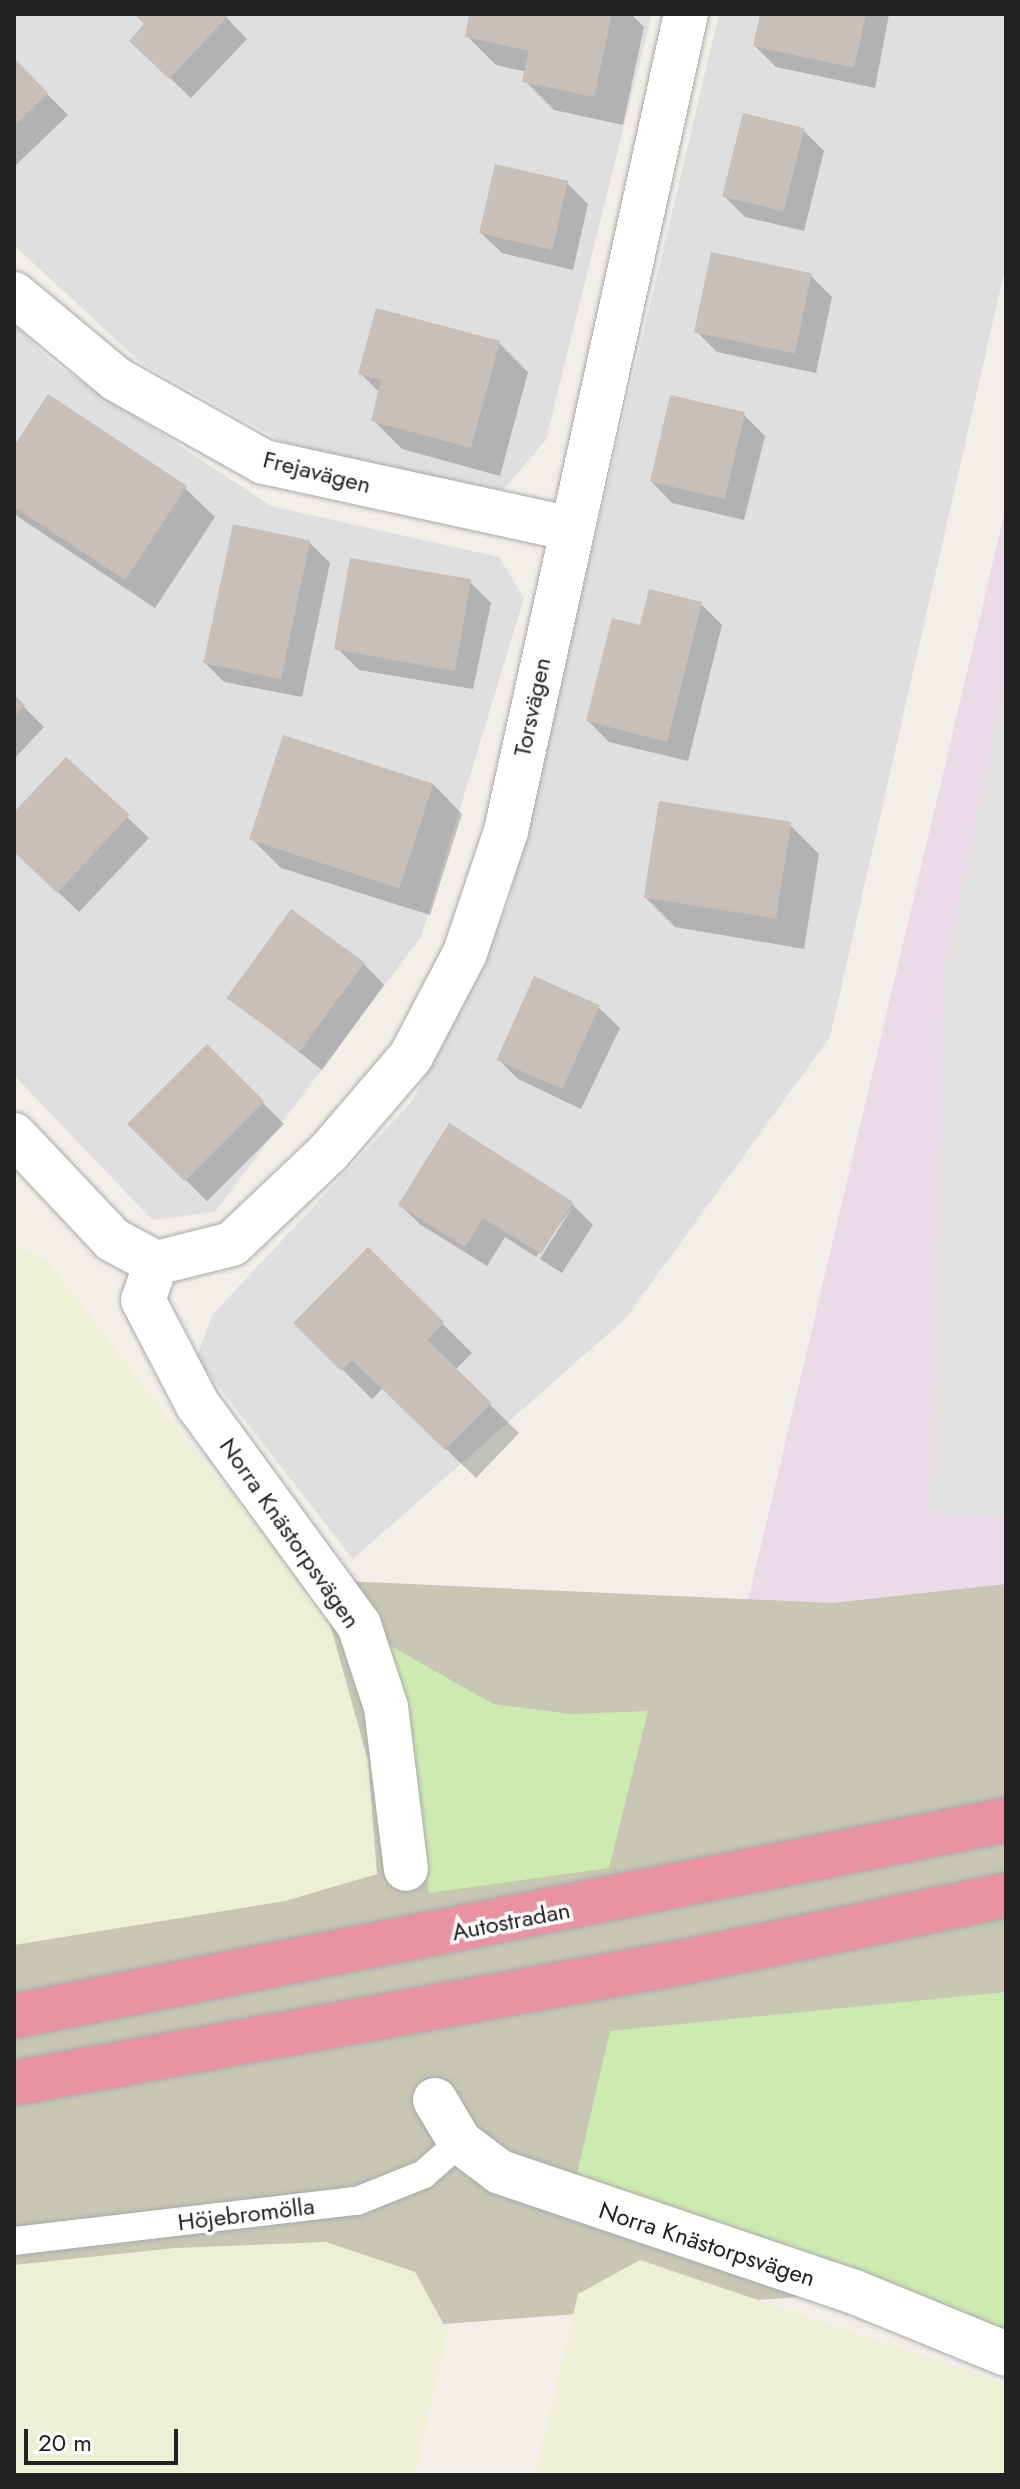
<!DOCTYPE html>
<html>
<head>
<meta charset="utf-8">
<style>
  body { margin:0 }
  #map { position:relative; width:1020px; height:2489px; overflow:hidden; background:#f2efe9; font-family:Jost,sans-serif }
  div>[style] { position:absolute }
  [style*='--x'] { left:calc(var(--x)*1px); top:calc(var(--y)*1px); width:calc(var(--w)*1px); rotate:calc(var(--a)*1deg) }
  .residential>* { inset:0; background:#e0dfdf }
  .industrial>* { inset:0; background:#ebdbe8 }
  .construction>* { inset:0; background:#c7c7b4 }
  .farmland>* { inset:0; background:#eef0d5 }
  .grass>* { inset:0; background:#cdebb0 }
  .parking>* { inset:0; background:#e2e2e2 }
  .shadow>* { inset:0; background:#0003; transform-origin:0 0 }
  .building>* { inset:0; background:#c7bfb8; transform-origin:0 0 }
  .roads { filter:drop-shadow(0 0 2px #a9a9a9) drop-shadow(0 0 2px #a9a9a9) }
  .service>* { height:28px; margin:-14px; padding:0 14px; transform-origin:14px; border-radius:14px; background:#fff }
  .minor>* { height:44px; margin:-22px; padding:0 22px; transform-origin:22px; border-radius:22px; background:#fff }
  .motorway>* { height:44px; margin:-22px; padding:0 22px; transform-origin:22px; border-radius:22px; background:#e892a2 }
  span { translate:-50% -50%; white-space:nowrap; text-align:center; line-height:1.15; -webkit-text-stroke:7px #fff; paint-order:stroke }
  .street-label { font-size:24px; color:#222 }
  .frame { position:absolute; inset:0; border:16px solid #222; pointer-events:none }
  .scale { position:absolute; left:24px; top:2429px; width:154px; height:36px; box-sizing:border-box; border:4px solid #222; border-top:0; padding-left:10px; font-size:24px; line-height:28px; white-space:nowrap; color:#222; -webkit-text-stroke:6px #fff; paint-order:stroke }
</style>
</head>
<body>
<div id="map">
  <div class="residential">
    <div style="clip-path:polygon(14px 14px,652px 14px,546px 440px,503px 490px,299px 451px,140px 362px,14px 245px)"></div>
    <div style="clip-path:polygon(719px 14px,1006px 14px,1006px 264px,830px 1037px,626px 1318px,353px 1559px,196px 1358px,213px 1314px,413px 1100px,508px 905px)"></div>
    <div style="clip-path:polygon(14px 324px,51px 361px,271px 506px,499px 557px,524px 598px,421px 937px,215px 1212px,152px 1220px,14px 1075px)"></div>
  </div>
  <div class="industrial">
    <div style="clip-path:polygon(1006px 505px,1006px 1705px,713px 1749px,997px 545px)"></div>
  </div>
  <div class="construction">
    <div style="clip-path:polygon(140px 1572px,832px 1603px,1006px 1584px,1006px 2281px,14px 2357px,14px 1603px)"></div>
  </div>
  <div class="farmland">
    <div style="clip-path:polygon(14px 1243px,48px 1261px,206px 1466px,325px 1606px,368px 1761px,377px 1874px,285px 1901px,14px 1945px)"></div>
    <div style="clip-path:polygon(326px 2242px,415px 2272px,448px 2332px,415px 2475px,14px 2475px,14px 2265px,175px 2248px)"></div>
    <div style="clip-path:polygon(640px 2260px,1006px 2384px,1006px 2475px,535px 2475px,578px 2294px)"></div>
  </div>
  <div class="grass">
    <div style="clip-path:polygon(389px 1645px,493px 1704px,572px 1714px,648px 1711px,609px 1868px,429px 1893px)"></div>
    <div style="clip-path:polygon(1006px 1992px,1006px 2332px,576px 2178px,610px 2031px)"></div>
  </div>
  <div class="parking">
    <div style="clip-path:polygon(1003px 692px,1006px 693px,1006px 1518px,930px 1512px,944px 971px)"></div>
  </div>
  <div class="shadow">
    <div style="clip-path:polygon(136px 14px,223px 14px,247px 39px,191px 98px,152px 61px,147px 24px)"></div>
    <div style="clip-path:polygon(472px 14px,631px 14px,644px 27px,623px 125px,554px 110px,525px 81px,527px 72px,496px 65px,467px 36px)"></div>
    <div style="clip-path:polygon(762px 14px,889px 14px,875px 88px,776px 67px,755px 46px)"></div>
    <div style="clip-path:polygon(14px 61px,68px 115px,14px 167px)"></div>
    <div style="clip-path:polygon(803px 130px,824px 151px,804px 231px,745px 217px,724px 196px)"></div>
    <div style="clip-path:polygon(567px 183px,588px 204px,573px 270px,502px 253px,481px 233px)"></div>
    <div style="clip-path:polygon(811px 276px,832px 297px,816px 373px,717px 352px,696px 331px)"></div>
    <div style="clip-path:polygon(499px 343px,528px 372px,500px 476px,402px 449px,373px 420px,380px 393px,361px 374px)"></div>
    <div style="clip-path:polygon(744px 415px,765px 436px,744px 520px,672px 503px,652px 482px)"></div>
    <div style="clip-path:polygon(14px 449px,185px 488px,215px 517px,155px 608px,14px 514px)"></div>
    <div style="clip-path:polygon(309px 542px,330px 563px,302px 697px,224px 682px,203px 661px)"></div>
    <div style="clip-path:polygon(470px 582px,491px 603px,473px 689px,359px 670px,338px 649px)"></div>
    <div style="clip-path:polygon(701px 604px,722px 625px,688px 761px,609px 742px,588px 721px,642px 627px)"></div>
    <div style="clip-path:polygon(14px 697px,44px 727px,14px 759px)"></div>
    <div style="clip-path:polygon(66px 759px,149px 838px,79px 912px,14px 850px,14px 815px)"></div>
    <div style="clip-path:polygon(433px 784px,462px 814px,430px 915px,281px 868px,252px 839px)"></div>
    <div style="clip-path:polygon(790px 825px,819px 854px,804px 949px,675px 927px,646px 898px)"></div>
    <div style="clip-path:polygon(364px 964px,384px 985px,322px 1070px,230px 998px)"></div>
    <div style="clip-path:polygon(599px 1008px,620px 1028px,581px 1109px,518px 1079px,497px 1058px)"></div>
    <div style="left:207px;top:1047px;width:109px;height:109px;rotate:45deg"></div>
    <div style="clip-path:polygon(449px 1126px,572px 1204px,593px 1225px,562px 1273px,540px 1259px,573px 1206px,536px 1257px,505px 1237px,487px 1266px,421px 1225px,400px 1205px)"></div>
    <div style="clip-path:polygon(368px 1250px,472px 1353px,455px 1370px,519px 1433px,476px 1478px,383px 1388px,372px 1399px,296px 1323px)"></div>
  </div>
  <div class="building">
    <div style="clip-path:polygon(134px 14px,226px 14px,228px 16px,169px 79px,129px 41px,144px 24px)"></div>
    <div style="clip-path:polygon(469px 14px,612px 14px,594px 97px,522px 82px,529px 51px,465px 37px)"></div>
    <div style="clip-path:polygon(760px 14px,866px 14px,854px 68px,753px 46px)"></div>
    <div style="clip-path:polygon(14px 58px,48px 93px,14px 126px)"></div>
    <div style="left:743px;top:113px;width:63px;height:86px;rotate:14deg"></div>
    <div style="left:495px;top:164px;width:75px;height:71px;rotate:13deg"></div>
    <div style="left:711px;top:252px;width:103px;height:82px;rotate:12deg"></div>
    <div style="clip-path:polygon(376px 308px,500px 341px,471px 448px,371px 421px,381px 380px,358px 374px)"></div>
    <div style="clip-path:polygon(48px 394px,187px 486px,125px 580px,14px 507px,14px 446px)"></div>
    <div style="left:670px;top:395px;width:77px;height:89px;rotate:13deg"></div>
    <div style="left:233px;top:524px;width:79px;height:142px;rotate:12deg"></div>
    <div style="left:350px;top:558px;width:123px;height:93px;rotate:10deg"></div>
    <div style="clip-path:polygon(649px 589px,702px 602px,667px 742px,586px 721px,612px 618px,640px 625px)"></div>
    <div style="clip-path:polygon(14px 695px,25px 705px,14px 717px)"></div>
    <div style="left:283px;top:735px;width:158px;height:110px;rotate:18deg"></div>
    <div style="clip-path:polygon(66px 757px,130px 815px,57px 893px,14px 852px,14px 812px)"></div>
    <div style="left:659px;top:801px;width:134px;height:98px;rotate:9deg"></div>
    <div style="left:291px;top:909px;width:91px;height:110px;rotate:36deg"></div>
    <div style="left:534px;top:976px;width:72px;height:92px;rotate:24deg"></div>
    <div style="left:207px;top:1044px;width:81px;height:113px;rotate:45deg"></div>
    <div style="clip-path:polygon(449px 1123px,573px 1202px,541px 1254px,483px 1218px,465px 1247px,398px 1205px)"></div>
    <div style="clip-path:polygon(368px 1247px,444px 1322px,427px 1340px,492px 1403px,445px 1450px,352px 1360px,341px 1371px,293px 1323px)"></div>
  </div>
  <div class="roads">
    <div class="service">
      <div style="--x:14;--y:2241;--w:345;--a:-6.7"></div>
      <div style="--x:357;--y:2201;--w:72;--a:-21.9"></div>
      <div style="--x:424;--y:2174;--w:48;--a:-41.6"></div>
    </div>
    <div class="minor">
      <div style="--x:14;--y:294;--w:133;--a:39.8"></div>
      <div style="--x:116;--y:379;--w:170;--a:29.3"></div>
      <div style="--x:264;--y:462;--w:314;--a:12.3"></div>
      <div style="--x:14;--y:1135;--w:144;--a:46.7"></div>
      <div style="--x:113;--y:1240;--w:49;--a:28.1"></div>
      <div style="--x:156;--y:1263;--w:78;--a:-14"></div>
      <div style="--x:232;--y:1244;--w:132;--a:-43.5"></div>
      <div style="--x:328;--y:1153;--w:128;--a:-49.4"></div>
      <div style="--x:411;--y:1056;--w:116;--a:-62.3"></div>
      <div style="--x:465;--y:953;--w:129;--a:-71.4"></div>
      <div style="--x:506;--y:831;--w:837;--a:-77.58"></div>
      <div style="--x:156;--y:1263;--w:39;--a:109"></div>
      <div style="--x:143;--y:1300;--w:119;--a:62.4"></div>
      <div style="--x:198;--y:1405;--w:273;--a:53.8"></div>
      <div style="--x:359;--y:1625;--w:86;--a:71.8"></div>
      <div style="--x:386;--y:1707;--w:163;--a:83"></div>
      <div style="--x:435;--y:2100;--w:49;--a:59.2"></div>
      <div style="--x:460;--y:2142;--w:50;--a:36.9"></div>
      <div style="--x:500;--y:2172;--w:372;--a:18.7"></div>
      <div style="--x:852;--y:2291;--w:166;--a:22.2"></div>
    </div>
    <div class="motorway">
      <div style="--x:14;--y:2016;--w:1011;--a:-11.18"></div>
      <div style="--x:14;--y:2083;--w:685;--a:-10.26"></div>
      <div style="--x:688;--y:1961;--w:325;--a:-11.7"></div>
    </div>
  </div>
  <div class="street-label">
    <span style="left:317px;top:472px;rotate:14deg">Frejavägen</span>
    <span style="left:532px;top:707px;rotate:-78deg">Torsvägen</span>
    <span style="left:290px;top:1533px;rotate:55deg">Norra Knästorpsvägen</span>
    <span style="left:511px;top:1921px;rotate:-11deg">Autostradan</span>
    <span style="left:246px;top:2214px;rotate:-7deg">Höjebromölla</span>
    <span style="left:707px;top:2244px;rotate:18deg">Norra Knästorpsvägen</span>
  </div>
  <div class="frame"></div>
  <div class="scale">20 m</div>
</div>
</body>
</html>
